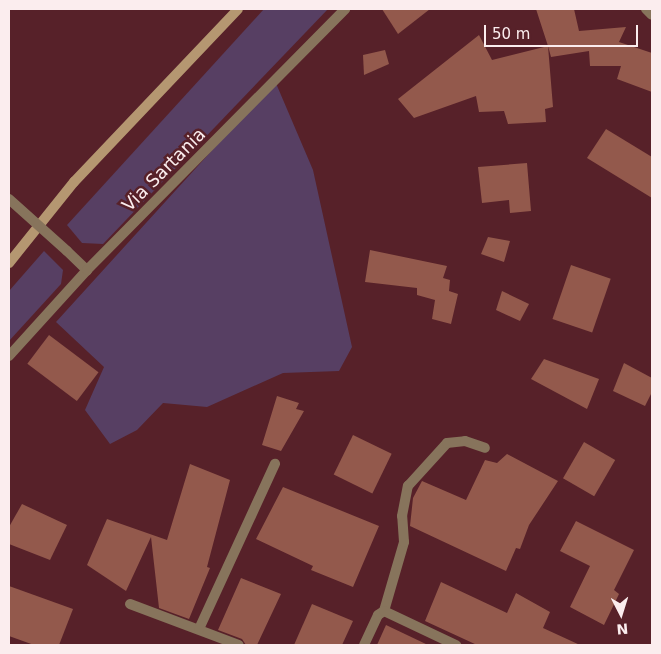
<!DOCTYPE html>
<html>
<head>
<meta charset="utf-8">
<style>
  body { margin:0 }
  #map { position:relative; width:661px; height:654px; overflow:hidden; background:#572129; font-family:"DejaVu Sans",sans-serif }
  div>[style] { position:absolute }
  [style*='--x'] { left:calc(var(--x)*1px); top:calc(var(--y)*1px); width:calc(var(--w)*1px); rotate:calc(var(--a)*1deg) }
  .green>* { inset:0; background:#573f63 }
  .building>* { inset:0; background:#93594c; transform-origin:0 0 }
  .street>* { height:10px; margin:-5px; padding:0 5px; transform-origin:5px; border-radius:5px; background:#87745c }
  .secondary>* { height:10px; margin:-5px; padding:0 5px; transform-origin:5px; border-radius:5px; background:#b59771 }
  .street-bridge>* { height:10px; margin:-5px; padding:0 5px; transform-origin:5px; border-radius:5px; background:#87745c }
  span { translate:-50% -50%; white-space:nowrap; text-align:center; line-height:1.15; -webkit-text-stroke:5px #572129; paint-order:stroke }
  .street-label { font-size:18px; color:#fbedee }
  .frame { position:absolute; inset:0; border:10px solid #fbedee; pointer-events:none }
  .north { position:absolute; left:596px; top:589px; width:50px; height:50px; -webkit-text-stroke:4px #572129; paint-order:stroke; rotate:175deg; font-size:14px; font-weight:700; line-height:20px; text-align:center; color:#fbedee }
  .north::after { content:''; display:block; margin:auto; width:18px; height:22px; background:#fbedee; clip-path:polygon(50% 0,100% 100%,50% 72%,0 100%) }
  .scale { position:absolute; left:484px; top:25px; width:154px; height:22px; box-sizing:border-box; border:2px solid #fbedee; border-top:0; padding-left:6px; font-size:15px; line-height:18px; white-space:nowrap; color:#fbedee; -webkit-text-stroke:4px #572129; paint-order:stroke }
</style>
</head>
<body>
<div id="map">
  <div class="green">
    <div style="clip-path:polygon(264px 9px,328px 9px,103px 244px,82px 243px,67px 225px)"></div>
    <div style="clip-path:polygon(275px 81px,313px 170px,352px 347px,339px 371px,283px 373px,207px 407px,163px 403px,137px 430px,110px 444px,85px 410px,104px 367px,56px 322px)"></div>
    <div style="clip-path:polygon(44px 251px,63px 270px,61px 284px,9px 341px,9px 291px)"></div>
  </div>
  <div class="building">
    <div style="clip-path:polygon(382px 9px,430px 9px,398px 34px)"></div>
    <div style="clip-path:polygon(536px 9px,574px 9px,579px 31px,626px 27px,619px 42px,652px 53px,652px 92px,617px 79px,621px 66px,590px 66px,589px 51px,551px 57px,548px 46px,553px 107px,545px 109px,546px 122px,508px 124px,504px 111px,479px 112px,476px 96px,414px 118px,398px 99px,479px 35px,492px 60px,548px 46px)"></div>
    <div style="clip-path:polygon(385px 50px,389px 64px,364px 75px,363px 55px)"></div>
    <div style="clip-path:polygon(606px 129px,652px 157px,652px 198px,587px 158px)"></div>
    <div style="clip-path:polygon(527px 163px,531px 211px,510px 213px,509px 200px,482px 203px,478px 167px)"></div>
    <div style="clip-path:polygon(488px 237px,510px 241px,504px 262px,481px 254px)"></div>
    <div style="clip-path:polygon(370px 250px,447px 266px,443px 278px,450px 280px,449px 291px,458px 294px,451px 324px,432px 319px,435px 300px,417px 295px,417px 288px,365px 282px)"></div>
    <div style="left:571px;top:265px;width:42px;height:57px;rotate:19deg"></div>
    <div style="clip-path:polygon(502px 291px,529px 304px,520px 321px,496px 310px)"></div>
    <div style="left:49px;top:335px;width:62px;height:36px;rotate:37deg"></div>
    <div style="clip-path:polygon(544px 359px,599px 379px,587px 409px,531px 379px)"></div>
    <div style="clip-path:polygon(624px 363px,652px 378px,652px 392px,645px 406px,613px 391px)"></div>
    <div style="clip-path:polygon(277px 396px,299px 403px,296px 409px,304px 411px,281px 451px,262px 445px)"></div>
    <div style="left:353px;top:435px;width:43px;height:44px;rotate:26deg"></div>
    <div style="left:584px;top:442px;width:36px;height:42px;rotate:30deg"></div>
    <div style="clip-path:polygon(507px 454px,558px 481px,529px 525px,520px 549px,516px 548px,506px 571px,410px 526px,413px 498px,422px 481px,466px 500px,485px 460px,497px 463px)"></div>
    <div style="clip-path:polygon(190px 464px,230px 480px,207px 567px,210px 568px,189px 619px,159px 608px,151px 537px,126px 591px,87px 565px,107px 519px,167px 540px)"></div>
    <div style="clip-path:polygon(283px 487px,379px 526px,353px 587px,311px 570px,313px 566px,256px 539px)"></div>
    <div style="clip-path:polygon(22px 504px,67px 525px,50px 560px,9px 544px,9px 527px)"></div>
    <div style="clip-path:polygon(576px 521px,634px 550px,614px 590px,619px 594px,604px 625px,570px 607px,590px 566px,560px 551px)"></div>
    <div style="clip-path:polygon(241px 578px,281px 594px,257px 645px,246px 645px,242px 639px,218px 630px)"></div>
    <div style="clip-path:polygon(441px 582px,507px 613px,516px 593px,550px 612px,543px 628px,580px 645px,477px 645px,425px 621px)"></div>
    <div style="clip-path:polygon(9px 586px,73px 609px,59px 645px,34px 645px,9px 636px)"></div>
    <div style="clip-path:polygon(312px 604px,353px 621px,342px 645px,294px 645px)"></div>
    <div style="clip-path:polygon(386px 625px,428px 645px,377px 645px)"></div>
  </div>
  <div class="street">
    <div style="--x:646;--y:9;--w:8;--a:45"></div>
    <div style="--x:67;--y:251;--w:28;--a:44"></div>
    <div style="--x:9;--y:356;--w:116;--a:-47.8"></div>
    <div style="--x:87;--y:270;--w:367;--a:-45.3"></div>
    <div style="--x:130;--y:604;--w:116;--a:20.6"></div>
    <div style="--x:384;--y:611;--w:72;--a:-73.8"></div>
    <div style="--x:404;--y:542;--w:26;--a:-94"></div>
    <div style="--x:402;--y:516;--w:31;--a:-79"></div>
    <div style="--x:408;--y:486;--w:58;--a:-47.8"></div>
    <div style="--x:447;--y:443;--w:18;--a:-6"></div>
    <div style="--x:465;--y:441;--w:21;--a:19"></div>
    <div style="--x:199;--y:629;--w:182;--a:-65.3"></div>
    <div style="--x:364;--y:645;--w:33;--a:-65"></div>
    <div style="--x:378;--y:615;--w:7;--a:-34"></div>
    <div style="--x:384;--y:611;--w:80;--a:25.3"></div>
  </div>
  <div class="secondary">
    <div style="--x:9;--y:263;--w:104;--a:-51.3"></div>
    <div style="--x:74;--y:182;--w:238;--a:-46.5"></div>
  </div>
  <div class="street-bridge">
    <div style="--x:9;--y:199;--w:78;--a:41.9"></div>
  </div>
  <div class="street-label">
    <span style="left:164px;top:170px;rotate:-45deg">Via Sartania</span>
  </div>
  <div class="frame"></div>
  <div class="north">N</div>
  <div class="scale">50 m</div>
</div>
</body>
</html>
